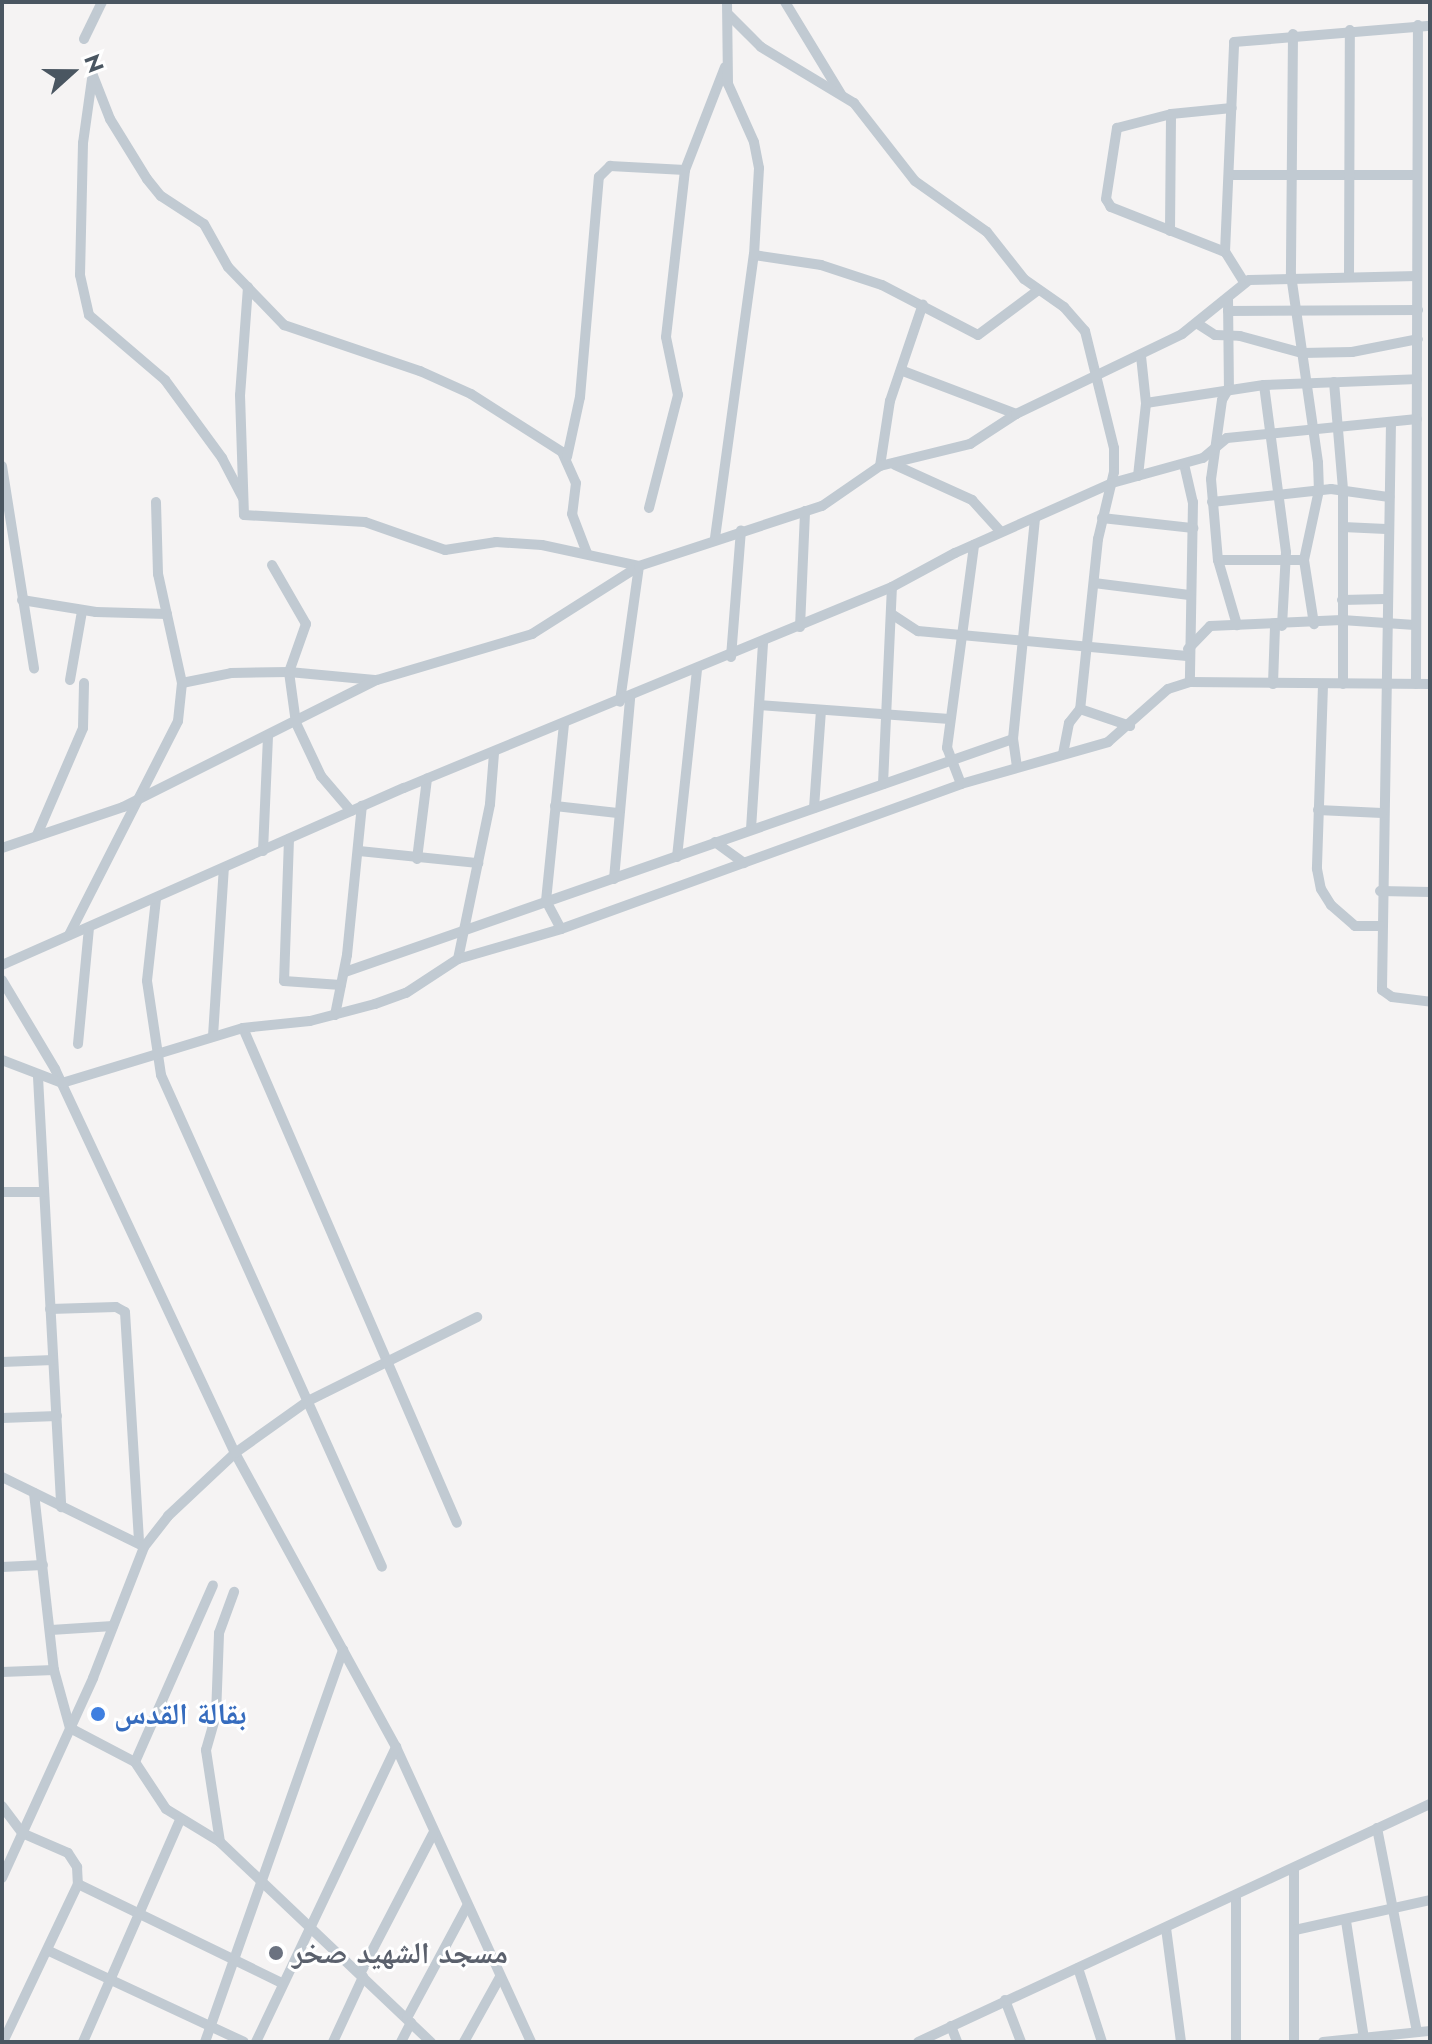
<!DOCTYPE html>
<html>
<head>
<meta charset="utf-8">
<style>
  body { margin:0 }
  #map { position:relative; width:1432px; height:2044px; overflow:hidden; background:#f5f3f3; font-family:Jost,"Noto Naskh Arabic",sans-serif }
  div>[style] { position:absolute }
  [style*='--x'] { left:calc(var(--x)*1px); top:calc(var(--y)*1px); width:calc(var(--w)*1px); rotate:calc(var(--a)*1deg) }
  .minor>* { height:10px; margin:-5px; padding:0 5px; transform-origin:5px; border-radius:5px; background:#c1cad2 }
  .dots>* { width:22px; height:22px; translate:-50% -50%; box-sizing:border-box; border:4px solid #fff; border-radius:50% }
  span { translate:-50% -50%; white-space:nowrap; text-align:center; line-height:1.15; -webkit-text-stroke:6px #fff; paint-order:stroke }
  .shop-label { font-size:30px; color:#366cbe; font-weight:700 }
  .left { translate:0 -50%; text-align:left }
  .worship-label { font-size:30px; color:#5b616d; font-weight:700 }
  .frame { position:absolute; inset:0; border:4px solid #4a5661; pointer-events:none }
  .north { position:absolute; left:32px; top:32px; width:80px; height:80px; -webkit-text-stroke:6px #fff; paint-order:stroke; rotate:69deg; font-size:22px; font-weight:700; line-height:32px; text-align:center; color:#4a5661 }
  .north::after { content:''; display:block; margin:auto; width:28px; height:36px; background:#4a5661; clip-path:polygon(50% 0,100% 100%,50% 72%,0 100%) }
</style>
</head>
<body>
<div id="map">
  <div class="minor">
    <div style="--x:785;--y:2;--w:108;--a:58.7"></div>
    <div style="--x:729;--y:15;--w:45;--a:45"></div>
    <div style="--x:761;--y:47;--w:109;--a:31.1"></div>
    <div style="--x:854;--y:103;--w:99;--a:52"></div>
    <div style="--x:915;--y:181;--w:88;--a:35.3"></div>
    <div style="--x:987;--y:232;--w:60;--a:51.8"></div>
    <div style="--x:1024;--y:279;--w:49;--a:35"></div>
    <div style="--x:1064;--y:307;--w:32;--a:49"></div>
    <div style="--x:1085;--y:331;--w:121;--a:76.1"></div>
    <div style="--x:1114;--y:448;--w:24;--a:90"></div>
    <div style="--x:1114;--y:472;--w:69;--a:103.4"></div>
    <div style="--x:1098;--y:539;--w:171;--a:96"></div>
    <div style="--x:1080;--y:709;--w:18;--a:128"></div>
    <div style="--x:1069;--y:723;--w:31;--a:101"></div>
    <div style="--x:1293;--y:34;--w:241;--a:90.5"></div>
    <div style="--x:1291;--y:275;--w:190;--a:81.8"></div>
    <div style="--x:1318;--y:463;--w:27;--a:88"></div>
    <div style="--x:1319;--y:490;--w:72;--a:102.1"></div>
    <div style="--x:1304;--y:560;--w:65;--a:81.1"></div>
    <div style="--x:84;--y:39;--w:41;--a:-64.1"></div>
    <div style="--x:92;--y:73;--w:49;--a:68.6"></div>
    <div style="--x:110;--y:119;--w:70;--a:58.3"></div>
    <div style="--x:147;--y:179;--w:22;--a:51"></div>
    <div style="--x:161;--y:196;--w:51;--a:33.1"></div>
    <div style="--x:204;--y:224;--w:49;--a:60.8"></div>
    <div style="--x:228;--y:267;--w:81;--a:46"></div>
    <div style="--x:284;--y:325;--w:144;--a:18.7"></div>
    <div style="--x:420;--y:371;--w:56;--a:24.3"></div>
    <div style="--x:471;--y:394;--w:108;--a:32.5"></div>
    <div style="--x:562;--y:452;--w:34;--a:66"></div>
    <div style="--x:576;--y:483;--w:31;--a:97"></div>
    <div style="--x:572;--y:514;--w:42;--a:69"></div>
    <div style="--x:92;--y:79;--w:65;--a:98"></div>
    <div style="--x:83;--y:143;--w:132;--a:91.3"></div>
    <div style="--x:80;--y:275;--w:41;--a:77.3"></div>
    <div style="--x:89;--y:315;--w:100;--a:40.5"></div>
    <div style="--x:165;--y:380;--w:97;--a:53.8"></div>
    <div style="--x:222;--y:458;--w:45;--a:62.3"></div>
    <div style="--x:1231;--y:175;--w:185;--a:0"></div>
    <div style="--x:1170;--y:231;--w:117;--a:-89.5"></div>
    <div style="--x:1225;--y:252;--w:123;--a:-158.5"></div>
    <div style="--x:1111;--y:207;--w:9;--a:-122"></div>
    <div style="--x:1106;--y:199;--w:72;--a:-81.2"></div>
    <div style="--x:1117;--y:128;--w:56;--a:-14.5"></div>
    <div style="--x:1171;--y:114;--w:61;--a:-5.6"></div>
    <div style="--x:754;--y:255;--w:68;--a:8.5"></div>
    <div style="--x:821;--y:265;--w:64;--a:18.2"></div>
    <div style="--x:882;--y:285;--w:108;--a:27.5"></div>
    <div style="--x:978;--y:335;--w:74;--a:-36.7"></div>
    <div style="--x:1349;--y:276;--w:246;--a:-89.8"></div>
    <div style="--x:1244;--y:282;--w:36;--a:-122"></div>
    <div style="--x:1225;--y:252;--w:210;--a:-87.5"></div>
    <div style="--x:1234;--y:42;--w:197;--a:-4.7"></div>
    <div style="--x:248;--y:287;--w:108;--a:94.2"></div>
    <div style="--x:240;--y:395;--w:120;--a:88.1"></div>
    <div style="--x:244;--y:515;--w:121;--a:3.3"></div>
    <div style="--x:365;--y:522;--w:85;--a:19.3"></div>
    <div style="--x:445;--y:550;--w:52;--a:-8.9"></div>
    <div style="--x:496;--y:542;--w:46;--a:3.7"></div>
    <div style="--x:542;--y:545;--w:99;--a:12.2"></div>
    <div style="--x:639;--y:566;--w:137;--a:98"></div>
    <div style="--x:1228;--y:298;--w:90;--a:89.4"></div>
    <div style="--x:1229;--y:388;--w:14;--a:120"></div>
    <div style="--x:1222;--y:400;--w:80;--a:97.9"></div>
    <div style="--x:1211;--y:479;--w:81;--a:85.1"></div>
    <div style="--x:1218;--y:560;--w:68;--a:73.7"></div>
    <div style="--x:1228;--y:311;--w:190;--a:-0.3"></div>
    <div style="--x:1198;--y:324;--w:20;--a:33"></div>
    <div style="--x:1215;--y:335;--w:25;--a:2"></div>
    <div style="--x:1240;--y:336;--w:64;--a:15.3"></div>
    <div style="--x:1302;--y:353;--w:50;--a:-1.1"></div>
    <div style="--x:1352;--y:352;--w:67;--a:-11.1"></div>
    <div style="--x:903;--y:371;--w:121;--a:20.8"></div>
    <div style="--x:1334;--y:382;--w:108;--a:85.2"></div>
    <div style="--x:1343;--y:490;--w:194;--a:90"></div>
    <div style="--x:1264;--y:385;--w:168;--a:82.5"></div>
    <div style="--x:1286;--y:552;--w:74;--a:93.1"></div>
    <div style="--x:1146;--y:403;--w:119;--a:-8.7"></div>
    <div style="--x:1264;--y:385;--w:153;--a:-2.2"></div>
    <div style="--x:1391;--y:422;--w:568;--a:90.91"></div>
    <div style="--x:1382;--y:990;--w:12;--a:35"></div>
    <div style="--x:1392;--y:997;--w:38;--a:7"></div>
    <div style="--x:567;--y:457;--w:61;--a:-77.8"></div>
    <div style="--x:580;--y:397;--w:221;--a:-85.1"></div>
    <div style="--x:599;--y:177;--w:16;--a:-45"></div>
    <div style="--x:610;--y:166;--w:75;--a:3.1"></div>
    <div style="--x:1184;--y:464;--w:39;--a:77"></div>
    <div style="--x:1193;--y:502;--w:180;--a:91"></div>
    <div style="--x:895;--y:465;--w:85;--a:24.4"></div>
    <div style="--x:972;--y:500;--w:43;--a:47.8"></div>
    <div style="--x:2;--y:466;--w:205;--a:81"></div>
    <div style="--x:880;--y:466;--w:66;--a:-81.3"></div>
    <div style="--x:890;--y:401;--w:102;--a:-71.2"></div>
    <div style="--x:1138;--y:476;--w:73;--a:-83.7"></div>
    <div style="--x:1146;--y:403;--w:47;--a:-96.1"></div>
    <div style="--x:1212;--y:502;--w:120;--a:-6.2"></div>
    <div style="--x:1331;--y:489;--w:59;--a:7.9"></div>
    <div style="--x:649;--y:508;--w:117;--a:-75.6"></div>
    <div style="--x:678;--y:395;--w:59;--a:-101.7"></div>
    <div style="--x:666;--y:337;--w:168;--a:-83.5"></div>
    <div style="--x:685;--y:170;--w:110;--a:-68.8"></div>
    <div style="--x:1102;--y:518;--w:92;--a:6.3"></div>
    <div style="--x:1343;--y:527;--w:43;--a:2.7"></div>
    <div style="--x:715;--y:538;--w:286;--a:-82.2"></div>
    <div style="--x:754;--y:255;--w:87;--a:-86.7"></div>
    <div style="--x:759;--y:168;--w:26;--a:-101"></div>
    <div style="--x:754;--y:142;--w:64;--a:-114.1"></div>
    <div style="--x:728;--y:84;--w:82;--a:-90.7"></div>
    <div style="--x:1218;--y:560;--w:86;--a:0"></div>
    <div style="--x:272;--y:565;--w:68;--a:60"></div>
    <div style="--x:306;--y:624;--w:51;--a:109.5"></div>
    <div style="--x:289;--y:672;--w:51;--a:82.2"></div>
    <div style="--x:296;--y:723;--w:59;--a:64.7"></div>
    <div style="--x:321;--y:776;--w:46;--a:49.4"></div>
    <div style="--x:1094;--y:583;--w:96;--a:7.2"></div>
    <div style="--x:22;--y:600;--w:75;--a:9.2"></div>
    <div style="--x:96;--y:612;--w:71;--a:1.6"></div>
    <div style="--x:1342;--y:600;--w:43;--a:-1.3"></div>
    <div style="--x:893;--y:615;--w:30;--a:33"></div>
    <div style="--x:918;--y:631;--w:270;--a:5.3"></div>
    <div style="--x:800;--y:627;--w:116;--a:-87.5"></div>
    <div style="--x:1188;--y:649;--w:32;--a:-46"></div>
    <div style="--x:1210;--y:626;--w:132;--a:-2.6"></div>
    <div style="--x:1342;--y:620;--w:73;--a:3.9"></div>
    <div style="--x:731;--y:657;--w:127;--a:-85.5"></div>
    <div style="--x:70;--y:680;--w:70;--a:-80.1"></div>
    <div style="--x:182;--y:683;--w:50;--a:-11.5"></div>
    <div style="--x:231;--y:673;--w:58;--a:-1"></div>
    <div style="--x:289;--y:672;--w:86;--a:5.3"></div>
    <div style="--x:1273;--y:684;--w:57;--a:-88"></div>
    <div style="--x:1416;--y:684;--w:659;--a:-89.83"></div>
    <div style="--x:1323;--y:685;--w:184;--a:91.9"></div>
    <div style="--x:1317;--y:869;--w:20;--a:79"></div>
    <div style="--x:1321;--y:889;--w:19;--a:58"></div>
    <div style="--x:1331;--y:905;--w:32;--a:41"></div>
    <div style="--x:1355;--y:926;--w:25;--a:0"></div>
    <div style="--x:760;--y:705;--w:190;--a:4.2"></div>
    <div style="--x:1080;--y:709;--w:53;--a:18.8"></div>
    <div style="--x:1017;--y:767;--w:28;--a:-98"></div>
    <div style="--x:1013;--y:739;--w:220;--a:-84.3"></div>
    <div style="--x:883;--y:784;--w:197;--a:-87.4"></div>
    <div style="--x:961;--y:784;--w:39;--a:-111"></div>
    <div style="--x:947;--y:748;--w:205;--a:-82.4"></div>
    <div style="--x:555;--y:806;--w:63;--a:6.3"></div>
    <div style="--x:814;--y:808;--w:98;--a:-85.9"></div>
    <div style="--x:1318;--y:810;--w:64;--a:2.7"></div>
    <div style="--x:751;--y:829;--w:186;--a:-86.3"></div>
    <div style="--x:37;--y:835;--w:116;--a:-66.7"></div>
    <div style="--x:83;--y:728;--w:45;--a:-88.7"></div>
    <div style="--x:289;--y:839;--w:142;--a:92"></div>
    <div style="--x:284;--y:981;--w:57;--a:4"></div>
    <div style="--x:715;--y:842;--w:36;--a:36"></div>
    <div style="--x:2;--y:848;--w:128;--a:-18.7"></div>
    <div style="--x:123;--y:807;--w:284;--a:-26.6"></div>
    <div style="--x:377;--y:680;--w:162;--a:-16.5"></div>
    <div style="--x:532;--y:634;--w:127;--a:-32.4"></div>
    <div style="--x:639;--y:566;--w:193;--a:-18.2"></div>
    <div style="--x:822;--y:506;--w:70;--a:-34.6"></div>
    <div style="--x:880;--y:466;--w:93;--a:-13.7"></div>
    <div style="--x:970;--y:444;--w:55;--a:-33.1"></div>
    <div style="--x:1016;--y:414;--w:184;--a:-25.7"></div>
    <div style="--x:1182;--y:334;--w:86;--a:-38.9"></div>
    <div style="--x:1249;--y:280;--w:168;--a:-1.4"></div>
    <div style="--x:263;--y:851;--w:114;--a:-87.5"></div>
    <div style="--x:359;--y:851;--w:120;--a:5.8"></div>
    <div style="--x:677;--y:857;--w:187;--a:-83.9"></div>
    <div style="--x:417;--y:859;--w:81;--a:-82.9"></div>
    <div style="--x:614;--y:879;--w:182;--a:-84.9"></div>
    <div style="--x:1380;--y:891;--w:50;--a:1.1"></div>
    <div style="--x:156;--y:899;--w:82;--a:96.3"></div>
    <div style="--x:147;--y:981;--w:95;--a:81.5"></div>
    <div style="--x:161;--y:1075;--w:539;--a:65.81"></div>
    <div style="--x:561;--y:929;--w:32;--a:-118"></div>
    <div style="--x:546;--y:901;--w:178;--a:-84.2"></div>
    <div style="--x:69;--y:935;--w:240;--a:-63"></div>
    <div style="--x:178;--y:721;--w:38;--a:-84"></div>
    <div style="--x:182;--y:683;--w:112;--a:-102.4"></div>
    <div style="--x:158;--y:574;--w:72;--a:-91.6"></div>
    <div style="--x:458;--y:959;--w:158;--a:-78.3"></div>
    <div style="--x:490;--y:804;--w:51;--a:-85.5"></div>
    <div style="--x:2;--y:965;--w:439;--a:-23.8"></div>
    <div style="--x:404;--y:788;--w:528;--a:-22.39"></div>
    <div style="--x:892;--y:587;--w:72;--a:-28.4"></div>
    <div style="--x:955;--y:553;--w:172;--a:-24"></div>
    <div style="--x:1112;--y:483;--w:94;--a:-15.4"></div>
    <div style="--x:1203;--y:458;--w:31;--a:-40"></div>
    <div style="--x:1227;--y:438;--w:191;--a:-5.7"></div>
    <div style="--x:345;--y:972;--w:707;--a:-19.23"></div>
    <div style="--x:2;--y:980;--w:104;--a:59.2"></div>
    <div style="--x:55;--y:1069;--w:424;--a:64.9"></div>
    <div style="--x:235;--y:1453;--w:335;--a:61.3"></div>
    <div style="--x:396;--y:1747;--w:324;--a:65.4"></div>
    <div style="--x:335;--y:1015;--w:61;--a:-78.7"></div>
    <div style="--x:347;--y:955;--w:150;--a:-84.3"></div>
    <div style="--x:243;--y:1028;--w:539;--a:66.62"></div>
    <div style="--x:213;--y:1036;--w:168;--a:-86.3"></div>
    <div style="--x:78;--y:1044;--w:117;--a:-84.6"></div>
    <div style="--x:2;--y:1060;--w:64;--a:21"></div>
    <div style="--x:62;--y:1083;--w:189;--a:-16.9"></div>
    <div style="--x:243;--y:1028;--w:67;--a:-6"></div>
    <div style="--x:310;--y:1021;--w:67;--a:-14.7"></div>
    <div style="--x:375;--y:1004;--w:33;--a:-20"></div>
    <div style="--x:406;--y:993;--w:62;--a:-33.2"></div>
    <div style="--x:458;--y:959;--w:107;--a:-16.2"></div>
    <div style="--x:561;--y:929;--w:425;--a:-19.9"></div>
    <div style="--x:961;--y:784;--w:153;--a:-15.9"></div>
    <div style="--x:1108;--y:742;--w:80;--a:-41.5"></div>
    <div style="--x:1168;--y:689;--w:23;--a:-18"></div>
    <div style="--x:1190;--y:682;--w:240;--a:0.5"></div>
    <div style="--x:38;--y:1077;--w:431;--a:86.9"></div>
    <div style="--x:2;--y:1192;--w:42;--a:0"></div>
    <div style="--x:50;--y:1309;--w:66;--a:-1.7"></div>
    <div style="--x:116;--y:1307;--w:10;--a:29"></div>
    <div style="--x:125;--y:1312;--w:232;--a:86.5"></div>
    <div style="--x:2;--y:1362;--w:51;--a:-2.2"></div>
    <div style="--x:2;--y:1418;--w:55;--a:-2.1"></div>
    <div style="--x:2;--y:1477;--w:157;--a:26.1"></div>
    <div style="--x:34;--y:1493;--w:178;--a:83.6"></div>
    <div style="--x:54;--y:1670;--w:60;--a:74.6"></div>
    <div style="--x:70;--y:1728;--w:73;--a:27.6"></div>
    <div style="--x:135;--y:1762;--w:56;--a:56.6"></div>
    <div style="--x:166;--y:1809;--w:63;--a:31.4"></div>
    <div style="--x:220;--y:1842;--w:291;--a:43.5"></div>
    <div style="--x:2;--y:1567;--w:41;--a:-2.8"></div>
    <div style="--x:51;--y:1630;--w:62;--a:-3.7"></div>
    <div style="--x:2;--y:1672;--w:52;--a:-2.2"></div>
    <div style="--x:135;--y:1762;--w:193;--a:-66.2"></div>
    <div style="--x:2;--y:1806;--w:34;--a:53"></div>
    <div style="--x:22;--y:1833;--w:50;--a:23.5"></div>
    <div style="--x:68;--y:1853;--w:17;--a:57"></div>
    <div style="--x:77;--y:1867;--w:17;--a:87"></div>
    <div style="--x:78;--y:1884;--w:227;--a:25.9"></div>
    <div style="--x:1377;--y:1828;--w:208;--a:78.9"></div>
    <div style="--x:220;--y:1842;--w:93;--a:-98.7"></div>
    <div style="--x:206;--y:1750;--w:35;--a:-74"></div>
    <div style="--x:216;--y:1716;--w:83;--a:-87.9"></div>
    <div style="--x:219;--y:1633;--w:44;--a:-69.9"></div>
    <div style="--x:1294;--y:1870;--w:172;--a:90"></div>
    <div style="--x:2;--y:1878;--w:220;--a:-65.5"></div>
    <div style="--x:93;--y:1678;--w:141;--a:-68.7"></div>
    <div style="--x:144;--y:1547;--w:39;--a:-52"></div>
    <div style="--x:168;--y:1516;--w:92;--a:-43.2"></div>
    <div style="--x:235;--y:1453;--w:90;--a:-35.5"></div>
    <div style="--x:308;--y:1401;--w:189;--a:-26.4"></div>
    <div style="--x:1236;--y:1898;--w:144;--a:90"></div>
    <div style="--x:1346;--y:1921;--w:119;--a:81.3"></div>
    <div style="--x:1166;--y:1928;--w:115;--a:82.5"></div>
    <div style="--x:1295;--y:1930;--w:138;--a:-12.5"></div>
    <div style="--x:49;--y:1951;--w:215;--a:25"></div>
    <div style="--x:1078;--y:1968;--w:78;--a:72"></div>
    <div style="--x:360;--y:1974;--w:158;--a:-62.5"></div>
    <div style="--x:1005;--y:2000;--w:45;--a:69.1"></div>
    <div style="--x:407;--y:2018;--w:127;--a:-61.8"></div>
    <div style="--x:951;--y:2026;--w:17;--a:69"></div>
    <div style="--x:3;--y:2042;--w:175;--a:-64.6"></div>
    <div style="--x:83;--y:2042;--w:242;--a:-66.4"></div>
    <div style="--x:205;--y:2042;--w:416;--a:-70.6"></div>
    <div style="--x:256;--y:2042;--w:327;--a:-64.6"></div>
    <div style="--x:333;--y:2042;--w:72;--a:-65.2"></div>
    <div style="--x:401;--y:2042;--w:22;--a:-63"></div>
    <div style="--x:464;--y:2042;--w:74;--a:-61"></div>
    <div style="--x:918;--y:2042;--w:565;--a:-24.93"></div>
    <div style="--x:1323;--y:2042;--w:108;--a:-5.9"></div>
  </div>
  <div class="dots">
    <div style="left:98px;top:1714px;background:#3f7fe0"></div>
    <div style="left:276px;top:1953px;background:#6b7280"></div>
  </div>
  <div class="shop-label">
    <span class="left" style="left:114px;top:1714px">بقالة القدس</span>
  </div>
  <div class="worship-label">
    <span class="left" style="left:292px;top:1953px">مسجد الشهيد صخر</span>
  </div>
  <div class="frame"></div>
  <div class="north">N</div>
</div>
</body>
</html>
